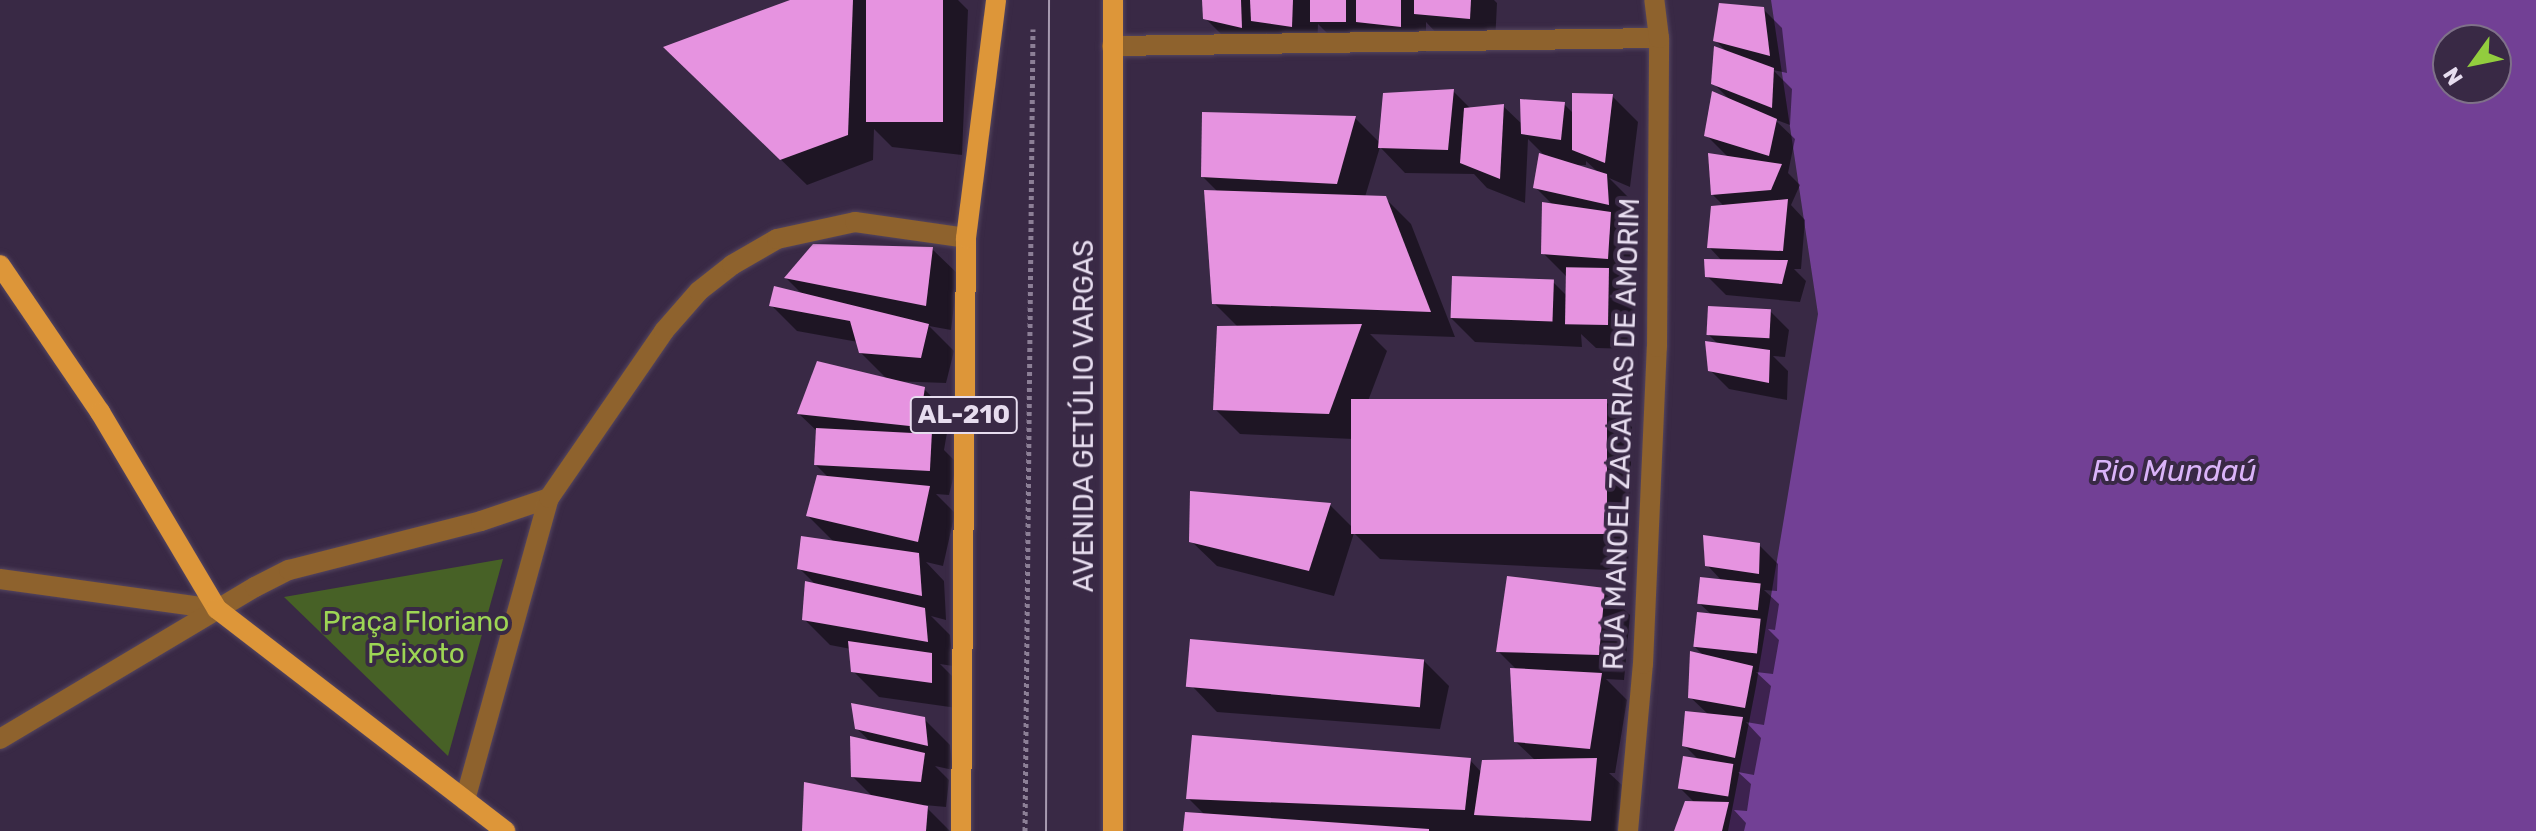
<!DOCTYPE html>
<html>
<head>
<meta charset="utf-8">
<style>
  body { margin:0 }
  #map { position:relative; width:2536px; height:831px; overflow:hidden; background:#392945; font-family:Rubik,sans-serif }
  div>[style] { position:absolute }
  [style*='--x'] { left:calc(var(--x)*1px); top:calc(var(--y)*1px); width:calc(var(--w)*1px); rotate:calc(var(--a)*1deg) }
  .green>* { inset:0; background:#476126 }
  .water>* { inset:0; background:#724095 }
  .shadow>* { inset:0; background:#0007 }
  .building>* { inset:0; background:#e693e0; transform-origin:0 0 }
  .path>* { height:5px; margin-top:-2.5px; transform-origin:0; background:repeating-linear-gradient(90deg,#8c7f96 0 4px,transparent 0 8px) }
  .roads { filter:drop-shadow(0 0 2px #554660) drop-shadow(0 0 2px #554660) }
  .street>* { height:20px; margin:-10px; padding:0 10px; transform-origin:10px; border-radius:10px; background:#8e622d }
  .primary>* { height:20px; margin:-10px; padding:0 10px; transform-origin:10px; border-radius:10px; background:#dd9639 }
  .tram>* { height:2px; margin:-1px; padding:0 1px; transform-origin:1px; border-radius:1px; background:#a79ab0 }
  span { translate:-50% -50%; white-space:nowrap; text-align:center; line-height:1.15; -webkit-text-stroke:8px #392945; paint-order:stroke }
  .shield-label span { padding:2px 6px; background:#392945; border:2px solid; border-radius:6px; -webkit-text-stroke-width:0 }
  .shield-label { font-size:26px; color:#e7ddef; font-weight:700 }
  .street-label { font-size:28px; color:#e7ddef }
  .park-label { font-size:28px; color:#9dd554 }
  .water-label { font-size:30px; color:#dab4f9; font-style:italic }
  .north { position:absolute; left:2432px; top:24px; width:80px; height:80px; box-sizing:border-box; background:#392945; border:2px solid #7f7189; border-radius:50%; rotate:237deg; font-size:22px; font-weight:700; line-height:32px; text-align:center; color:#e7ddef }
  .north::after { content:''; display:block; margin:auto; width:28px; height:36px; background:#92cd3e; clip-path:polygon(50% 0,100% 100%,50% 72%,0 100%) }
</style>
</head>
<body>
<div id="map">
  <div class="green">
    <div style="clip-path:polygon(503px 559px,448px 756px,284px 597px)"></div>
  </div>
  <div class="water">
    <div style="clip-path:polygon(evenodd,1771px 0,2536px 0,2536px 831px,1728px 831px,1756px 686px,1818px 314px,1771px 0,2496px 40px,2496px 88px,2448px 88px,2448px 40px,2496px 40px)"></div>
  </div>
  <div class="shadow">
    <div style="clip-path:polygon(796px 0,958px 0,968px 10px,962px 155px,892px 147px,874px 129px,873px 160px,807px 185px,691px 72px)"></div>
    <div style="clip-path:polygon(1204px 0,1494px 0,1497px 3px,1495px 44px,1442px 39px,1426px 22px,1426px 52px,1340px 46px,1318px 24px,1317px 51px,1279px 46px,1266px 33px,1267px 52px,1231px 44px,1205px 18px)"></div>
    <div style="clip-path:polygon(1763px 9px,1782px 28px,1787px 73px,1773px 70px,1792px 89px,1790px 125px,1774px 119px,1795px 139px,1788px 173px,1800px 185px,1791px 205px,1805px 220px,1801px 269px,1794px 269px,1806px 281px,1800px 302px,1726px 295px,1707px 276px,1723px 262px,1709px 247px,1725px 207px,1713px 195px,1729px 158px,1706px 135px,1730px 100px,1713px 83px,1729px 54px,1716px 41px)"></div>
    <div style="clip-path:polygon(evenodd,1453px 91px,1471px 109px,1503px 106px,1523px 125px,1564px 104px,1574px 114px,1612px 96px,1638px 122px,1630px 187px,1609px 178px,1632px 201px,1634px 229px,1622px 226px,1635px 239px,1633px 283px,1621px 283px,1634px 295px,1633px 349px,1596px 348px,1581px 334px,1582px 347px,1475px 342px,1450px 317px,1553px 282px,1569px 298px,1568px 278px,1543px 253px,1554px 206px,1535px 187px,1547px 158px,1528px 139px,1525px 203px,1487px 188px,1474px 174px,1405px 173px,1380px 147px,1365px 197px,1385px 198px,1411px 224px,1455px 337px,1370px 334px,1387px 351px,1368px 401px,1606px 402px,1632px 427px,1628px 571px,1380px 559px,1354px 533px,1334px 596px,1217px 566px,1191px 541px,1330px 505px,1354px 529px,1353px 439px,1240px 434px,1215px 409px,1238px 327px,1214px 303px,1219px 193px,1203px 177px,1355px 118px,1380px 143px,1453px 91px,1586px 161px,1599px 173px,1572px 165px,1586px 165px,1586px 161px)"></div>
    <div style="clip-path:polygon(932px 249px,958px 274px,951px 330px,929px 326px,954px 351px,946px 383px,890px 381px,924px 389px,950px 415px,944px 450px,957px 463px,949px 495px,936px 494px,955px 513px,943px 566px,926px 562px,944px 581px,946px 620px,931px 616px,950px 635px,953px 666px,940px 664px,956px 680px,957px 708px,879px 697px,853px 671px,851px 649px,830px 645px,804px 619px,817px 586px,799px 568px,835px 543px,808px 516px,829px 478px,815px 464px,818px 432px,799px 414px,888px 380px,860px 352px,858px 342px,797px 331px,771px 305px,803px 295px,786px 278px)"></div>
    <div style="clip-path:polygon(1770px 311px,1789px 330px,1785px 357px,1773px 356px,1788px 371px,1787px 400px,1729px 389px,1710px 370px,1719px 345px,1708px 334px)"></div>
    <div style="clip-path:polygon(1759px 545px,1778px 564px,1777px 591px,1764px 590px,1779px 604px,1775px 630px,1768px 629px,1779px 640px,1773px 674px,1756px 672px,1771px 686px,1764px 725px,1746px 722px,1761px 738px,1754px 775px,1738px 772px,1751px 784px,1747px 811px,1734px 810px,1746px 823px,1744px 831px,1676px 831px,1695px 803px,1680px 788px,1700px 761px,1684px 745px,1709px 715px,1690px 697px,1705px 657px,1695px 647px,1712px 615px,1699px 603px,1723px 582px,1707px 565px)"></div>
    <div style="clip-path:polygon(1604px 590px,1630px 615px,1624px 680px,1606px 679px,1627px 700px,1615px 773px,1609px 773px,1622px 785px,1617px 831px,1185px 831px,1206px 816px,1188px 798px,1470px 760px,1482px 773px,1536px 761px,1516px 742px,1517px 670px,1498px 651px)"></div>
    <div style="clip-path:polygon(1423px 660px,1449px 686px,1440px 729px,1217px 712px,1192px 686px)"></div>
    <div style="clip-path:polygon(924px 719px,950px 745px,953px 770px,935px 766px,949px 780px,946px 807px,924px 805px,950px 831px,804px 831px,874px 798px,853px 777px,872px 743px,856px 728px)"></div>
  </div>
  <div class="building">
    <div style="clip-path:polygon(790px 0,853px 0,848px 135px,780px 160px,663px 47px)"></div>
    <div style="left:866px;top:0;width:77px;height:122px"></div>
    <div style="clip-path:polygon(1202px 0,1241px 0,1242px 28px,1203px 19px)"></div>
    <div style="clip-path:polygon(1250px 0,1293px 0,1292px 27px,1251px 21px)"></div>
    <div style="left:1310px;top:0;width:36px;height:22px"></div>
    <div style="clip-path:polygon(1356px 0,1401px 0,1401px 27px,1356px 22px)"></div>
    <div style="clip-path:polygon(1414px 0,1471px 0,1470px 19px,1414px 14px)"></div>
    <div style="clip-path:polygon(1719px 3px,1764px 7px,1770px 56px,1713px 41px)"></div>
    <div style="clip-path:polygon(1714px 46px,1774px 68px,1772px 108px,1711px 84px)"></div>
    <div style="clip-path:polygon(1454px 89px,1448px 150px,1378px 148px,1383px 93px)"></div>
    <div style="clip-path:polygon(1712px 91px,1777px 119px,1769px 156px,1704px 136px)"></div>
    <div style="clip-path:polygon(1572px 93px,1613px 94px,1605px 163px,1572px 150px)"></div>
    <div style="clip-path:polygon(1520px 99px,1565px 102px,1561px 140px,1521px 134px)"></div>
    <div style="clip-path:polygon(1504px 104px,1500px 179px,1460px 163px,1464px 108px)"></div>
    <div style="clip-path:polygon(1202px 112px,1356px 116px,1337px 184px,1201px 177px)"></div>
    <div style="clip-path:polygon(1539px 153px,1607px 174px,1609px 205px,1533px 188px)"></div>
    <div style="clip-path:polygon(1708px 153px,1782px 164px,1771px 190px,1711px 195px)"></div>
    <div style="clip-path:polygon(1204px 190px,1386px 196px,1431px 312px,1212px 304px)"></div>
    <div style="clip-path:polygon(1788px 199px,1783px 251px,1707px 248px,1711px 206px)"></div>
    <div style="clip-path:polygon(1542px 202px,1611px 212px,1608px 259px,1541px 254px)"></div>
    <div style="clip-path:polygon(813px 244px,933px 247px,926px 306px,784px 278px)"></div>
    <div style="clip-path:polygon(1704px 259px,1788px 260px,1782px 284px,1705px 277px)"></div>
    <div style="left:1609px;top:268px;width:57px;height:43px;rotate:91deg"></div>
    <div style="left:1452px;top:276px;width:102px;height:42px;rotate:2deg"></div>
    <div style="clip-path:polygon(774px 286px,929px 324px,921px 358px,859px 353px,850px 321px,769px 306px)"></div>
    <div style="left:1708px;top:306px;width:63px;height:29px;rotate:3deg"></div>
    <div style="clip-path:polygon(1362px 324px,1329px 414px,1213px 410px,1217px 326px)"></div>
    <div style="clip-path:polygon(1705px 341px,1770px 350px,1769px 383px,1708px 371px)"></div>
    <div style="clip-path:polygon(817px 361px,925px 387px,919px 427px,797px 414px)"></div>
    <div style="left:1351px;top:399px;width:256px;height:135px"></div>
    <div style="left:816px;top:428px;width:116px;height:37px;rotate:3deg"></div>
    <div style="clip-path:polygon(817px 475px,930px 486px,918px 542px,806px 516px)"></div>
    <div style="clip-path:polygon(1190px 491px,1331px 503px,1309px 571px,1189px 542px)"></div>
    <div style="clip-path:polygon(1703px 535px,1760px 543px,1759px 574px,1705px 566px)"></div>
    <div style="clip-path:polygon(801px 536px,919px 553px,922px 596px,797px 569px)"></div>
    <div style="clip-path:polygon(1507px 576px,1605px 588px,1599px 655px,1496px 652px)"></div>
    <div style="left:1700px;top:577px;width:61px;height:27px;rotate:6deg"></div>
    <div style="clip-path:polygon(805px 581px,925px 608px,928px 642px,802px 620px)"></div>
    <div style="left:1697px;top:612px;width:64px;height:35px;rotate:6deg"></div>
    <div style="left:1190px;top:639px;width:235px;height:48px;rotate:5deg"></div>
    <div style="clip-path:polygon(848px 641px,932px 653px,932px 683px,851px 672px)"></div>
    <div style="clip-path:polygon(1690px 651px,1753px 666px,1745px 708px,1688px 698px)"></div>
    <div style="clip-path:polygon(1510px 668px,1602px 673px,1590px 749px,1514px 742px)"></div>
    <div style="clip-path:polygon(851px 703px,925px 717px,928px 746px,855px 729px)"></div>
    <div style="clip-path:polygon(1685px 711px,1743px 717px,1735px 758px,1682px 746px)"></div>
    <div style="clip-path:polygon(1192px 735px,1471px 758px,1465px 810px,1186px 799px)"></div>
    <div style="clip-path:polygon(850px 736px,925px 753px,921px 782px,851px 777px)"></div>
    <div style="left:1683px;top:756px;width:51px;height:33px;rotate:9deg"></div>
    <div style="clip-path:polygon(1597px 758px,1591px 821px,1474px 815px,1482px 760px)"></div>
    <div style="clip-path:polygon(804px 782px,928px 806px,926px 831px,802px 831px)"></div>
    <div style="clip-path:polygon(1685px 801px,1729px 802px,1722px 831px,1674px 831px)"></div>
    <div style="clip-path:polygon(1185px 812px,1429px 829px,1429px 831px,1183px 831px)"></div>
  </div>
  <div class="path">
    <div style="--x:1025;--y:831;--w:802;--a:-89.43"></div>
  </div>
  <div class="roads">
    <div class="street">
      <div style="--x:1112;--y:46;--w:547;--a:-0.84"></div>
      <div style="--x:0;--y:579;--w:219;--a:7.9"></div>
      <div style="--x:0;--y:739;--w:297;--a:-30.8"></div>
      <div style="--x:255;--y:587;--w:38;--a:-27"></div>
      <div style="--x:289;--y:570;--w:198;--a:-14.3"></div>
      <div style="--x:481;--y:521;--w:72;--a:-18.7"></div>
      <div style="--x:465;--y:800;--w:313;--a:-74.5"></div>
      <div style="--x:549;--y:498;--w:203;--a:-55.4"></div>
      <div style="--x:664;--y:331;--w:53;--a:-48.8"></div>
      <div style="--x:699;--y:291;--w:42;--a:-38.2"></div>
      <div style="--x:732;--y:265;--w:52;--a:-30"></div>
      <div style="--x:777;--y:239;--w:80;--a:-12.3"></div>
      <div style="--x:855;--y:222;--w:112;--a:8.2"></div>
      <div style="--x:1628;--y:831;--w:168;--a:-84.9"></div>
      <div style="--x:1643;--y:664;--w:317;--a:-87.5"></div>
      <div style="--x:1657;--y:347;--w:309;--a:-89.6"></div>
      <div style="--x:1659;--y:38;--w:38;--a:-97"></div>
    </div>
    <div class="primary">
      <div style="--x:1113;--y:0;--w:831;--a:90"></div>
      <div style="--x:0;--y:265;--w:178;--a:55.8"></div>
      <div style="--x:100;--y:412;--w:229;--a:59.3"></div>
      <div style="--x:217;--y:609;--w:364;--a:37.6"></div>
      <div style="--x:961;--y:831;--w:593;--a:-89.52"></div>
      <div style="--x:966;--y:238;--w:240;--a:-82.8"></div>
    </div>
  </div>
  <div class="tram">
    <div style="--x:1046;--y:831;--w:831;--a:-89.79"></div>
  </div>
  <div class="shield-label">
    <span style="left:964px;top:415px">AL-210</span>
  </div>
  <div class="street-label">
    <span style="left:1084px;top:416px;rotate:-90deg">AVENIDA GETÚLIO VARGAS</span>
    <span style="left:1622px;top:434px;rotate:-88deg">RUA MANOEL ZACARIAS DE AMORIM</span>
  </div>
  <div class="park-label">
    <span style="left:416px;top:638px">Praça Floriano<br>Peixoto</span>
  </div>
  <div class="water-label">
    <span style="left:2174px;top:471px">Rio Mundaú</span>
  </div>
  <div class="north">N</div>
</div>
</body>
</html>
